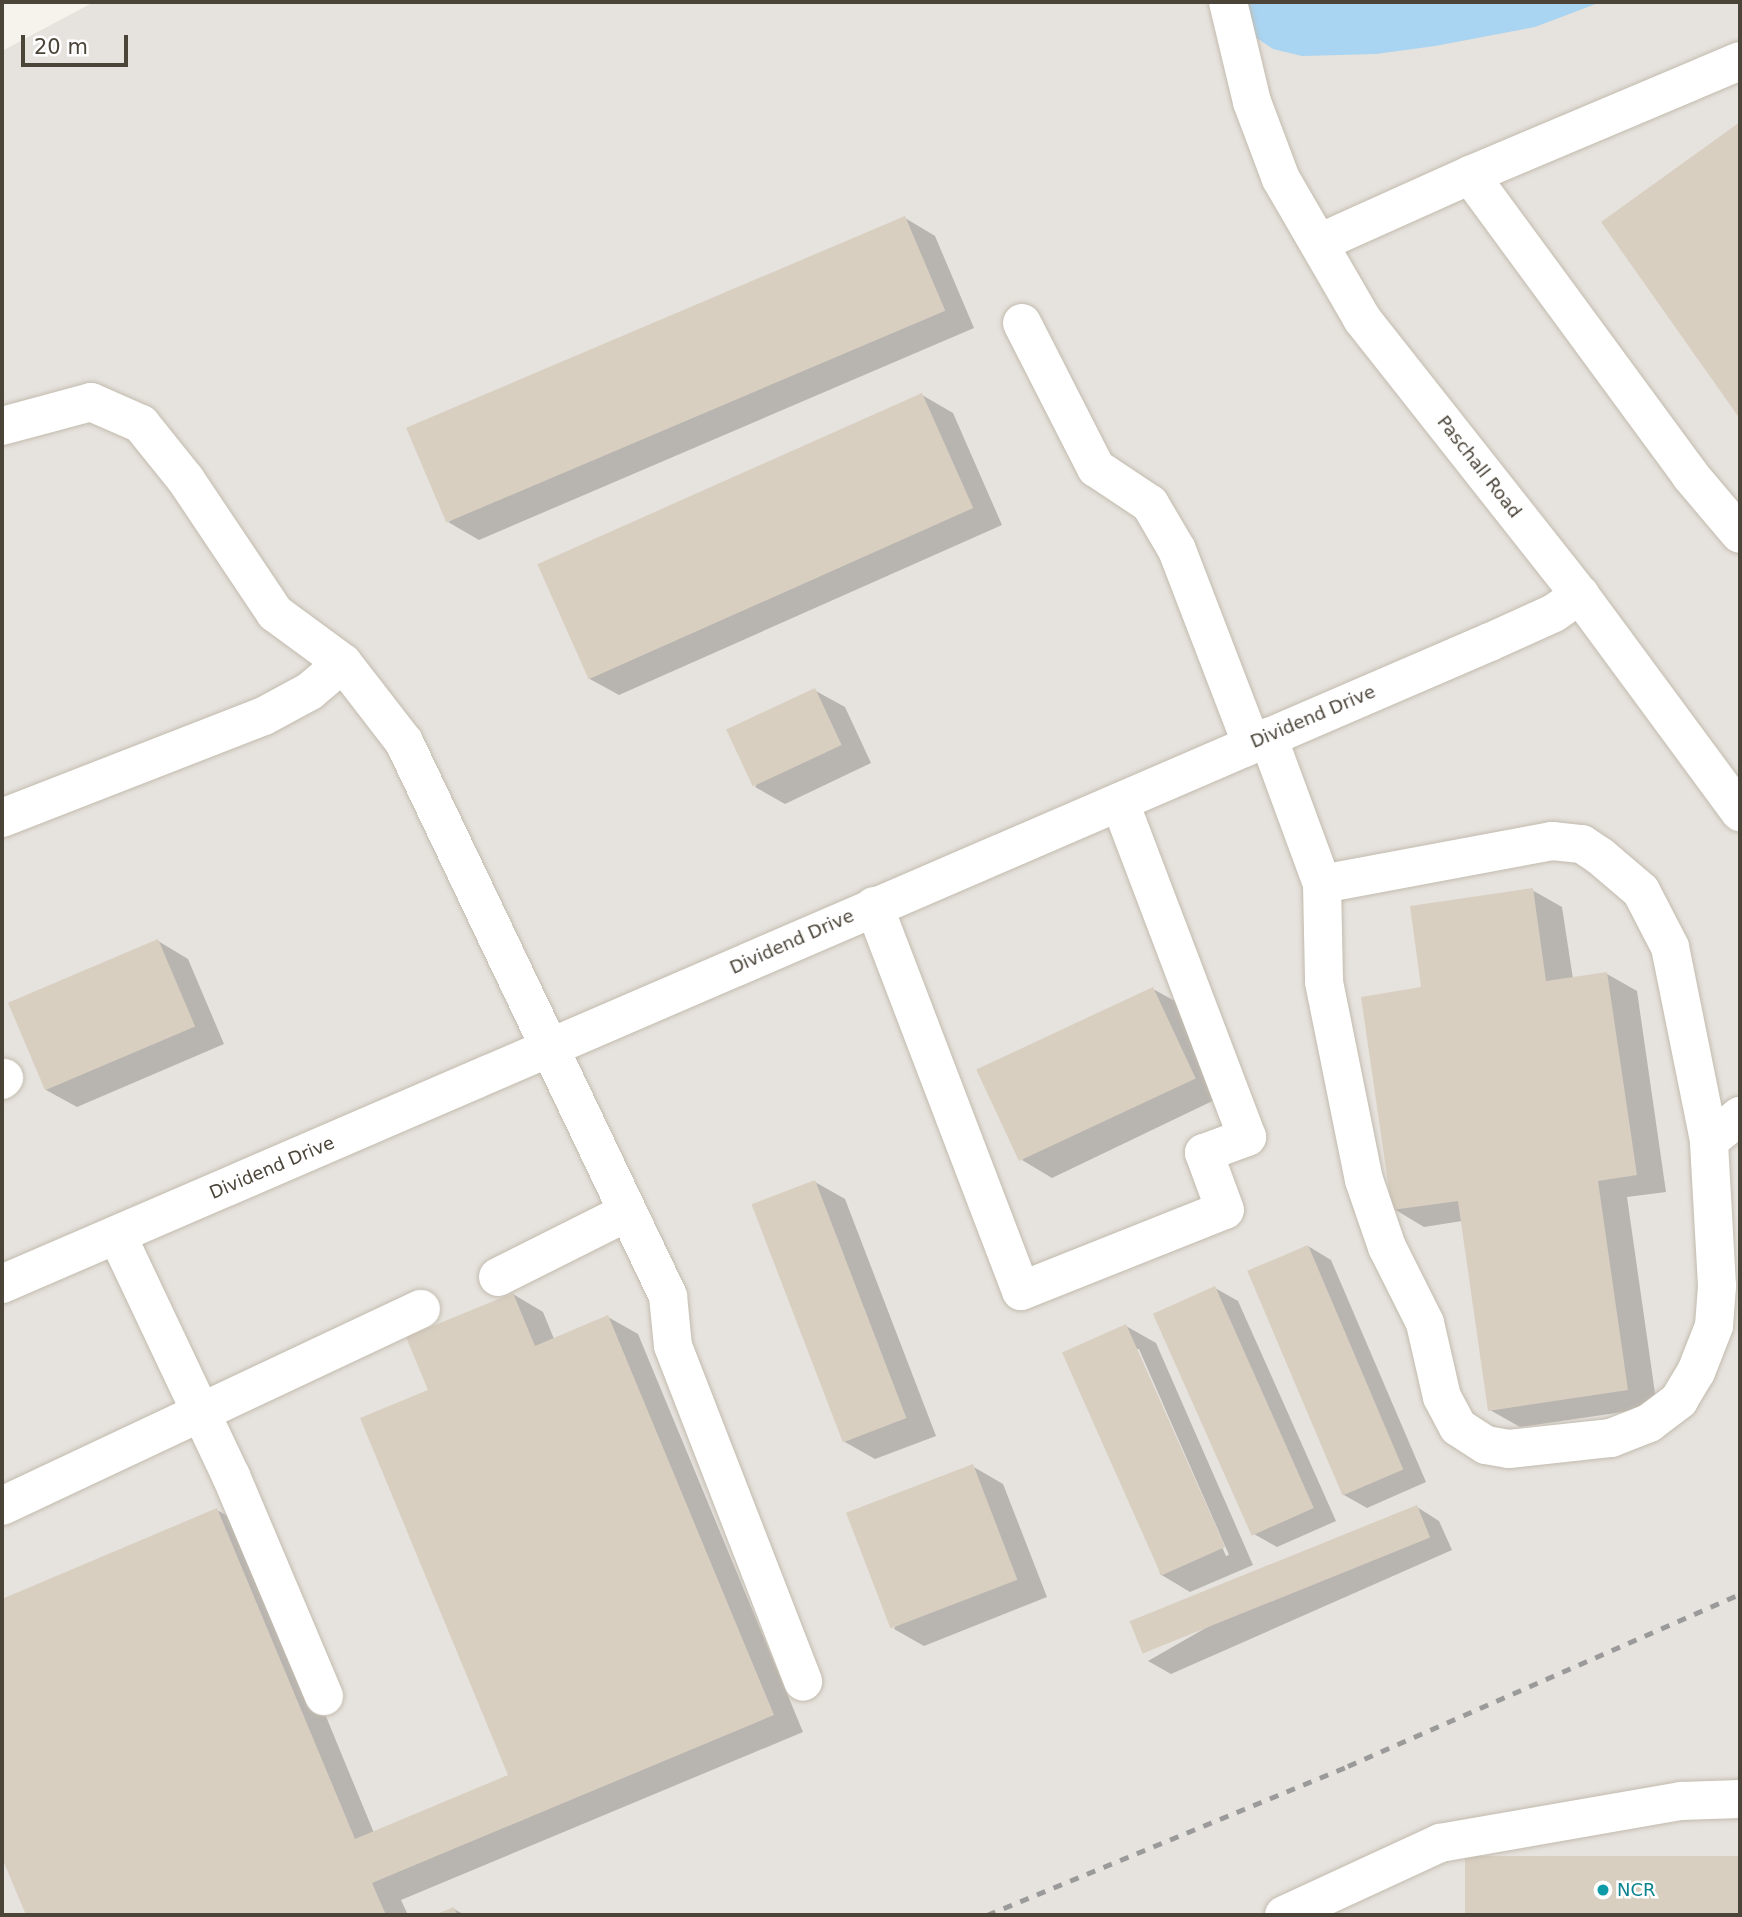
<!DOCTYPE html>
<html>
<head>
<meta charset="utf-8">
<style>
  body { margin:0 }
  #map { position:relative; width:1742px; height:1917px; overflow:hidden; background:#f6f3ec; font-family:"DejaVu Sans",sans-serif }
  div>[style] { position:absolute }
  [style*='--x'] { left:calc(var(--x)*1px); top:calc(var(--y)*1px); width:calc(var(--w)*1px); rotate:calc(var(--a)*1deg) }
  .industrial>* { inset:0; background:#e6e2dd }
  .water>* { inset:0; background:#a9d4f2 }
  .shadow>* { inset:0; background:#0003 }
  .building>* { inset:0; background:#d8cfc1; transform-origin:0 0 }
  .roads { filter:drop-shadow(0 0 2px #c2bbae) drop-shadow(0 0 2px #c2bbae) }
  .minor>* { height:38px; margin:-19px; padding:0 19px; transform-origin:19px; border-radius:19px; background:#fff }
  .rail>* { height:5px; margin-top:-2.5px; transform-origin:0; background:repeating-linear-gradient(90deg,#9a9a9a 0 9px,transparent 0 18px) }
  .dots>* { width:19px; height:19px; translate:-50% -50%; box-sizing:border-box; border:4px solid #fff; border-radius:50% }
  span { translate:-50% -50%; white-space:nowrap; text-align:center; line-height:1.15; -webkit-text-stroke:5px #fff; paint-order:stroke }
  .street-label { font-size:18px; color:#4b4439 }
  .culture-label { font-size:18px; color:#0d838f }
  .left { translate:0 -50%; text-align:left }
  .frame { position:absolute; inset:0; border:4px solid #4b4439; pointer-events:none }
  .scale { position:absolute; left:21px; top:35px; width:107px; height:32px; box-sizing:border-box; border:4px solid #4b4439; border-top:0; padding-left:9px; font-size:21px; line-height:24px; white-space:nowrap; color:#4b4439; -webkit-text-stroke:5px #fff; paint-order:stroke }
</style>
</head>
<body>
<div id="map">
  <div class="industrial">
    <div style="clip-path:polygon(94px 2px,1740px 2px,1740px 1915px,2px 1915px,2px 51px)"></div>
  </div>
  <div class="water">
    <div style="clip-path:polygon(1246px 2px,1601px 2px,1535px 27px,1435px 46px,1376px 54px,1302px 56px,1273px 49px,1255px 37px)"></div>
  </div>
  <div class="shadow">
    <div style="clip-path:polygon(1740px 124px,1740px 416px,1603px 222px)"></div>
    <div style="clip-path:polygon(905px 218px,935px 236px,974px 328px,479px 540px,448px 522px)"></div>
    <div style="clip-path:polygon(922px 395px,953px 413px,1002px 525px,619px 695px,588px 678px)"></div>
    <div style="clip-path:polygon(814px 690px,845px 707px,871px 763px,785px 804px,755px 787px)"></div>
    <div style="clip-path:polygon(1532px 890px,1562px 907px,1573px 979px,1607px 974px,1637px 991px,1666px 1192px,1627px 1197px,1657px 1407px,1520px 1427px,1490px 1410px,1462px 1221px,1424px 1227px,1394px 1209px,1423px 989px)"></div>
    <div style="clip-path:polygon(158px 941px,188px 959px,224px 1044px,77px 1107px,46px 1090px)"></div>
    <div style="clip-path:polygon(1153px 989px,1184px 1006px,1225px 1095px,1052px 1178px,1022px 1160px)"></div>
    <div style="clip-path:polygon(815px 1182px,845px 1199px,936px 1436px,875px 1459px,845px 1442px)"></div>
    <div style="clip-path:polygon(1308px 1246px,1331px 1260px,1426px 1482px,1367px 1508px,1344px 1495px)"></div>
    <div style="clip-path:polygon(1215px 1288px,1238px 1301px,1336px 1521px,1277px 1547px,1254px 1534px)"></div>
    <div style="clip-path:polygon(513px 1294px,543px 1312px,554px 1339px,608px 1317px,638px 1334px,803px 1732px,401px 1900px,408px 1915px,28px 1915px,2px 1853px,2px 1601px,217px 1510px,248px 1527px,374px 1833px,510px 1776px,430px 1391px)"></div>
    <div style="clip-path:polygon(evenodd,1126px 1326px,1156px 1343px,1253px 1565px,1190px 1592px,1160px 1574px,1126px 1326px,1135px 1349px,1139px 1349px,1229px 1555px,1226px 1556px,1135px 1349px)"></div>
    <div style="clip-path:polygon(972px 1466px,1003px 1484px,1047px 1597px,924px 1646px,894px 1629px)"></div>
    <div style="clip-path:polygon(1417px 1507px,1439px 1521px,1452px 1550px,1171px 1674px,1148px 1661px)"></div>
    <div style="clip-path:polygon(1740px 1858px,1740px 1915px,1468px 1915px,1467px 1866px)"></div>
    <div style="clip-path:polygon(454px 1909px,465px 1915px,438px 1915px)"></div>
  </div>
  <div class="building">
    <div style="clip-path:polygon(1740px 122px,1740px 419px,1601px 222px)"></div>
    <div style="left:905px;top:216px;width:103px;height:542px;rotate:67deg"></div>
    <div style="left:922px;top:393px;width:126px;height:421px;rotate:66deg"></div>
    <div style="left:815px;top:688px;width:63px;height:98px;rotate:65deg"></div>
    <div style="clip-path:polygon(1533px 888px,1546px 981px,1607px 972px,1637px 1175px,1598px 1181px,1628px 1390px,1488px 1411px,1458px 1201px,1392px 1210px,1361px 997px,1421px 987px,1410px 906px)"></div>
    <div style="left:158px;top:939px;width:95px;height:163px;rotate:67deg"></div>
    <div style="left:1153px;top:987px;width:101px;height:195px;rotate:65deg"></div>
    <div style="left:815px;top:1180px;width:255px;height:68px;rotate:69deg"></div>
    <div style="left:1308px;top:1245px;width:244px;height:66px;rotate:67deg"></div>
    <div style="left:1215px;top:1286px;width:243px;height:68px;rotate:66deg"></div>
    <div style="clip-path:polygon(513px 1293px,535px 1346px,608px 1315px,774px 1715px,372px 1883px,386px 1915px,26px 1915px,2px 1858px,2px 1599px,217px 1508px,355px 1839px,508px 1775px,360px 1418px,428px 1390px,406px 1337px)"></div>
    <div style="left:1126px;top:1324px;width:244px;height:70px;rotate:66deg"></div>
    <div style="left:973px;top:1464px;width:124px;height:136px;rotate:69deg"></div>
    <div style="left:1417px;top:1505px;width:35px;height:310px;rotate:68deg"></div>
    <div style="left:1740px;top:1856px;width:59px;height:275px;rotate:90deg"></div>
    <div style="clip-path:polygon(454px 1907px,457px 1915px,434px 1915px)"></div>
  </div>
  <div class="roads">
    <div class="minor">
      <div style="--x:1228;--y:2;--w:103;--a:76.5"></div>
      <div style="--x:1252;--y:102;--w:82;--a:69.4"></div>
      <div style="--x:1281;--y:179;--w:162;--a:59.9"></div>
      <div style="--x:1362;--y:319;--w:352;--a:51.7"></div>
      <div style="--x:1580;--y:595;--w:270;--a:53.6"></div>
      <div style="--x:1740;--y:61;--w:293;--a:157.1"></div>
      <div style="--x:1470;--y:175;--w:372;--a:53.7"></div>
      <div style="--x:1690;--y:475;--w:77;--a:49.7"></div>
      <div style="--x:1319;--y:243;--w:166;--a:-24.2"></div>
      <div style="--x:1022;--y:323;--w:163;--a:63"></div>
      <div style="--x:1096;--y:468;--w:65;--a:33.7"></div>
      <div style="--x:1150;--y:504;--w:53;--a:59.6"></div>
      <div style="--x:1177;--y:550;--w:207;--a:69"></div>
      <div style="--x:2;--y:426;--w:92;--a:-15.1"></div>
      <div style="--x:91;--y:402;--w:55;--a:23.7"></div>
      <div style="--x:141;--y:424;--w:72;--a:51.2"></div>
      <div style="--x:186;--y:480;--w:160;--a:56.2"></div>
      <div style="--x:275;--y:613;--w:84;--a:36.3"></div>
      <div style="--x:343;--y:663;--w:100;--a:52.3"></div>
      <div style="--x:404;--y:742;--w:614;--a:64.52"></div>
      <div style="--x:668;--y:1296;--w:50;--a:84.3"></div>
      <div style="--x:673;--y:1346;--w:360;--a:68.8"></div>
      <div style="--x:1268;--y:737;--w:157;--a:69.8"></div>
      <div style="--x:1322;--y:884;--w:98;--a:88.8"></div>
      <div style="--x:1324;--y:982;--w:202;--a:78.6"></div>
      <div style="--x:1364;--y:1180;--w:71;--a:71.1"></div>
      <div style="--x:1387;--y:1247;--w:85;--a:63.4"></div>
      <div style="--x:1425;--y:1323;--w:76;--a:77.1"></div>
      <div style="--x:1442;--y:1397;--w:34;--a:62"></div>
      <div style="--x:1458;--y:1427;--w:33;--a:33"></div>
      <div style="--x:1486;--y:1445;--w:23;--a:10"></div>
      <div style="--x:1509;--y:1449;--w:103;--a:-6.2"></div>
      <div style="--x:1611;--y:1438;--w:41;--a:-21.5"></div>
      <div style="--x:1649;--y:1423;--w:38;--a:-37"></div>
      <div style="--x:1679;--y:1400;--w:33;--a:-59"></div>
      <div style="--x:1696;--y:1372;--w:49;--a:-68.6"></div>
      <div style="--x:1714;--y:1326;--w:40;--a:-85.7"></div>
      <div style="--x:1717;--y:1286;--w:145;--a:-93.2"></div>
      <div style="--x:1709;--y:1141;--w:40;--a:-39"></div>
      <div style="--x:2;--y:818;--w:281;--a:-21.3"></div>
      <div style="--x:264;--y:716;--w:52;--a:-28.5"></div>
      <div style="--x:310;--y:691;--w:43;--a:-40.3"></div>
      <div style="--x:1322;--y:884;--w:234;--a:-10.6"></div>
      <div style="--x:1552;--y:841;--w:30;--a:6"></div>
      <div style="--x:1582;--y:844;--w:22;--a:34"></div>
      <div style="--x:1600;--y:856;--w:54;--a:40.5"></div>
      <div style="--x:1641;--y:891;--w:63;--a:62.6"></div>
      <div style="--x:1670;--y:947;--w:198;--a:78.6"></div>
      <div style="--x:874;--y:906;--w:412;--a:69.1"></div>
      <div style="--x:1021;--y:1291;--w:219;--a:-21.7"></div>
      <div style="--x:1225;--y:1210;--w:61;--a:-110.2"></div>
      <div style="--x:1204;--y:1153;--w:46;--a:-20.4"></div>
      <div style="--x:1247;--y:1137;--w:358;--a:-110.8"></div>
      <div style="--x:2;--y:1080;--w:3;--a:-45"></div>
      <div style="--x:117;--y:1235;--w:267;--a:64.7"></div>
      <div style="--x:231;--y:1476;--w:239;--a:67.1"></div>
      <div style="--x:498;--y:1277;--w:145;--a:-26.6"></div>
      <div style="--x:2;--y:1284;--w:1621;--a:-23.34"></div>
      <div style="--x:1490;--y:642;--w:70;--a:-24.4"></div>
      <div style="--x:1554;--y:613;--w:32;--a:-35"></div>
      <div style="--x:2;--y:1506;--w:463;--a:-25.2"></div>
      <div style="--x:1284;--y:1915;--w:172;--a:-24.8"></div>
      <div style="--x:1440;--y:1843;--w:245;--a:-9.9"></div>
      <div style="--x:1681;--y:1801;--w:59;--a:-1.9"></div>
    </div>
  </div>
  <div class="rail">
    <div style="--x:987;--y:1915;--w:391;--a:-22.4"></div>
    <div style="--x:1348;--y:1766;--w:428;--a:-23.7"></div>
  </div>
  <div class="dots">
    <div style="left:1603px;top:1890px;background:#0f9aa8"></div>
  </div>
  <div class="street-label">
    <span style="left:1479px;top:467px;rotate:52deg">Paschall Road</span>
    <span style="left:1313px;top:717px;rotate:-23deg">Dividend Drive</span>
    <span style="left:792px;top:942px;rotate:-24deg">Dividend Drive</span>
    <span style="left:272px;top:1168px;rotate:-23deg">Dividend Drive</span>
  </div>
  <div class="culture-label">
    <span class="left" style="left:1617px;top:1890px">NCR</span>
  </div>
  <div class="frame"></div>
  <div class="scale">20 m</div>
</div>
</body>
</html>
